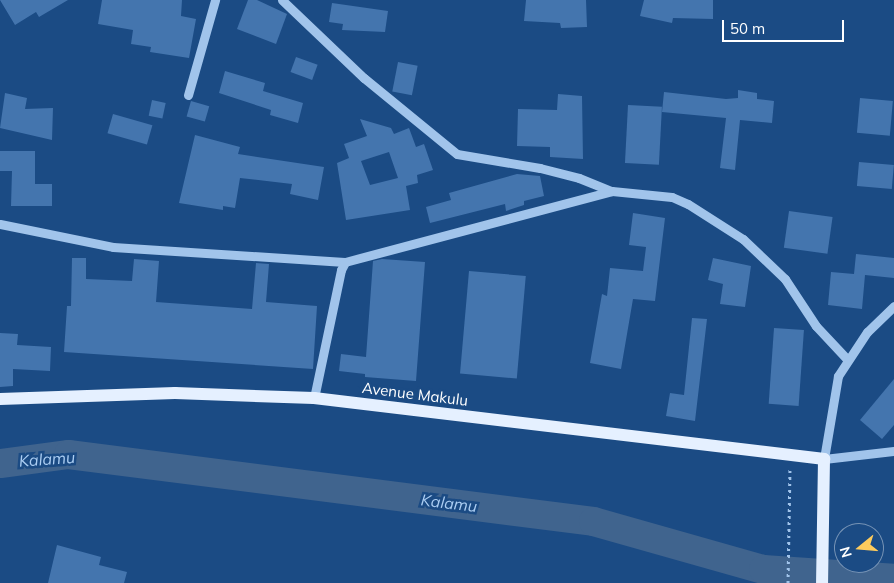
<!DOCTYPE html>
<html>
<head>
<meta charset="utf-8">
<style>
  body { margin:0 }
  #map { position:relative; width:894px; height:583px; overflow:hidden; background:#1b4b84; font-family:Mulish,sans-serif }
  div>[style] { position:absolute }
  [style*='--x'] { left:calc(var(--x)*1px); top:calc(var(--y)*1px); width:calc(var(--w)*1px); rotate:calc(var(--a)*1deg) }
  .river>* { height:29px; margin:-14.5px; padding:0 14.5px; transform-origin:14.5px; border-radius:14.5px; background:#40648e }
  .building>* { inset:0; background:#4475ae; transform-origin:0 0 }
  .path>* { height:3px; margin-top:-1.5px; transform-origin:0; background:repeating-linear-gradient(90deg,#a1c4eb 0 2.5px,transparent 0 6.5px) }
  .minor>* { height:9px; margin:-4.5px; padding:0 4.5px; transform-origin:4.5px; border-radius:4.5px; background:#a1c4eb }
  .major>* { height:12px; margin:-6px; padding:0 6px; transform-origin:6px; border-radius:6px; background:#e5f0ff }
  span { translate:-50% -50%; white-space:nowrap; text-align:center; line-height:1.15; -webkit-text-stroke:5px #1b4b84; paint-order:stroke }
  .street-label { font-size:15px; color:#fff }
  .water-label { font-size:16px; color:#accef3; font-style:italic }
  .north { position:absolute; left:834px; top:523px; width:50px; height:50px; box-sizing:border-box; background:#1b4b84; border:1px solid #7693b5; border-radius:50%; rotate:253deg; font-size:14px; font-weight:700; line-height:20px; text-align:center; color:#fff }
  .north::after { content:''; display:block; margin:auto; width:18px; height:22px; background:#fdcb5d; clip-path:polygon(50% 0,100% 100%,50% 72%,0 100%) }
  .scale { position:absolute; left:722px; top:20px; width:122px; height:22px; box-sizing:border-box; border:2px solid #fff; border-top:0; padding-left:6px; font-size:15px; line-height:18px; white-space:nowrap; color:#fff; -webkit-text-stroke:4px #1b4b84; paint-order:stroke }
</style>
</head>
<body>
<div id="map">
  <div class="river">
    <div style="--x:0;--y:463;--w:69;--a:-7.5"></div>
    <div style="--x:68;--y:454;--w:529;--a:7.27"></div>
    <div style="--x:593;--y:521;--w:177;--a:15.8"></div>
    <div style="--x:763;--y:569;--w:131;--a:3.9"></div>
  </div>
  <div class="building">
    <div style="clip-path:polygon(0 0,68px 0,39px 17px,36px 12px,15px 25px)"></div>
    <div style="clip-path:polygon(102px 0,182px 0,181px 16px,196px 19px,189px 58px,150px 52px,151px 47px,131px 44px,133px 30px,98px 24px)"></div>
    <div style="clip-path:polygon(248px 0,257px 0,287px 14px,276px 44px,237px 29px)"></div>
    <div style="clip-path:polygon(526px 0,586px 0,587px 27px,561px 28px,560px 23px,524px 21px)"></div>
    <div style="clip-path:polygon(644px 0,713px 0,713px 19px,673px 18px,672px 23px,640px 16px)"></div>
    <div style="clip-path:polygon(332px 3px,388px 11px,385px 32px,342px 30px,343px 24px,329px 22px)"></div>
    <div style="left:296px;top:57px;width:23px;height:16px;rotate:20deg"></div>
    <div style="left:398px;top:62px;width:20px;height:30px;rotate:11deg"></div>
    <div style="clip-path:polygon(225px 71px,265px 83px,263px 91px,303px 103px,298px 123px,270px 115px,271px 110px,219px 93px)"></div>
    <div style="clip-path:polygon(738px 90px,757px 93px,757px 99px,774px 101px,772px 123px,740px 120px,735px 170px,720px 168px,726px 118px,662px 112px,664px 92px,726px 99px,738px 98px)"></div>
    <div style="clip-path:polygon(5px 93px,27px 98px,25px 109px,53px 108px,52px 140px,0 128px)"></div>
    <div style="clip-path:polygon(558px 94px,582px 96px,583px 159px,550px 157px,550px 147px,517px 146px,518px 109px,557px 110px)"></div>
    <div style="left:860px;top:98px;width:33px;height:35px;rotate:5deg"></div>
    <div style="left:152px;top:100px;width:14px;height:16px;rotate:12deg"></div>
    <div style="left:191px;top:101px;width:19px;height:16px;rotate:16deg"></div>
    <div style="left:628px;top:105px;width:34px;height:58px;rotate:3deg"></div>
    <div style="left:113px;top:114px;width:41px;height:20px;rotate:16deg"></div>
    <div style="clip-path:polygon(evenodd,360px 119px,391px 128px,394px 134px,409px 128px,416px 147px,424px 144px,433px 170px,417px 175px,418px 183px,406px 186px,410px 210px,346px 220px,337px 163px,349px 158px,344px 144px,367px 136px,360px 119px,389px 152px,398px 178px,370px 185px,361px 161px,389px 152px)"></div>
    <div style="clip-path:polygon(195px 135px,240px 147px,238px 154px,324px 167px,318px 200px,290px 194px,292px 184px,240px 178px,235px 208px,223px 206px,223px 210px,179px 203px)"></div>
    <div style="clip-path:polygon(0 151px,35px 151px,35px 184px,52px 184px,52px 206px,11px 206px,12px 171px,0 171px)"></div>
    <div style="left:859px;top:162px;width:35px;height:24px;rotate:5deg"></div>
    <div style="clip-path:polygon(517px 174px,540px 176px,544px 196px,524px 201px,524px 205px,506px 211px,505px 204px,430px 223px,426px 207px,451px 200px,449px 193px)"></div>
    <div style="left:789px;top:211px;width:44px;height:37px;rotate:8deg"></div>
    <div style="clip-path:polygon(633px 213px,665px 218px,655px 301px,633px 299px,621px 369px,590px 363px,602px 294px,607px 296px,610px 268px,643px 271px,646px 247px,629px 245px)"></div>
    <div style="clip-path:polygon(856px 254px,894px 258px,894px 278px,865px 275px,862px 309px,828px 305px,831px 272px,854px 274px)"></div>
    <div style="clip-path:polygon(72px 258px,86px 258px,86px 279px,132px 281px,134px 259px,159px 261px,156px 302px,252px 309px,256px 263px,269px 264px,266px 302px,317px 306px,313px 369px,64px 352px,67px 306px,71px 306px)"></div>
    <div style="clip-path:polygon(713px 258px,751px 266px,745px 307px,720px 304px,723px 284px,708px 280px)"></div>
    <div style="clip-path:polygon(382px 259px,425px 262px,416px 381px,365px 377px,365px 374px,339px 371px,341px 354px,366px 357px,373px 261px)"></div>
    <div style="left:469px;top:271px;width:57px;height:103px;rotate:5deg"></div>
    <div style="clip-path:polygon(692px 318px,707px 319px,695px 421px,666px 416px,670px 393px,684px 395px)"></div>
    <div style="left:774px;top:328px;width:30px;height:76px;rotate:4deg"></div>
    <div style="clip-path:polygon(0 333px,18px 334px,17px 345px,51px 347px,50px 371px,13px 369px,13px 386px,0 387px)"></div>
    <div style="clip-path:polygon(894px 379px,894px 425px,882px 439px,860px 420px)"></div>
    <div style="clip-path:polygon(57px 545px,101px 557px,99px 565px,127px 572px,124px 583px,48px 583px)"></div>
  </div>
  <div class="path">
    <div style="--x:788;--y:583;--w:115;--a:-89"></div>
  </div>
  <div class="minor">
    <div style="--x:282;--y:0;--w:113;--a:43.6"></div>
    <div style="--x:364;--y:78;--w:120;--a:39.3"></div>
    <div style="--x:457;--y:154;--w:84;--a:9.6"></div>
    <div style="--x:540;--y:168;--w:40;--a:14.4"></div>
    <div style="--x:579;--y:178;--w:35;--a:22"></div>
    <div style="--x:188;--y:95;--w:99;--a:-74.1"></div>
    <div style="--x:0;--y:224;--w:115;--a:11.5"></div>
    <div style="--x:113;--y:247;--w:232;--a:3.7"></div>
    <div style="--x:894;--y:306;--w:37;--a:136"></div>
    <div style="--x:867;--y:332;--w:53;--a:123.4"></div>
    <div style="--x:838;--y:376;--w:84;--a:99.6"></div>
    <div style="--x:824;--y:459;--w:70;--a:-6.5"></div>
    <div style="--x:314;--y:398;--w:131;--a:-78.1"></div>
    <div style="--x:341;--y:270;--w:9;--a:-63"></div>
    <div style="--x:345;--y:262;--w:276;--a:-14.9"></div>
    <div style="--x:612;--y:191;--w:60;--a:5.7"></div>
    <div style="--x:672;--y:197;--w:17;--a:24"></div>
    <div style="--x:688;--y:204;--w:65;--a:32.5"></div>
    <div style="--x:743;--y:239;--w:58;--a:43.6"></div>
    <div style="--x:785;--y:279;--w:56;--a:56.6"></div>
    <div style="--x:816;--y:326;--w:45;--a:46.8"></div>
  </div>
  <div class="major">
    <div style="--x:0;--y:399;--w:175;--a:-2"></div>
    <div style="--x:175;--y:393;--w:139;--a:2.1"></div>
    <div style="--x:314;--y:398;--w:514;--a:6.82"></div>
    <div style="--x:824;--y:459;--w:124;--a:90.9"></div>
  </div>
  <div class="street-label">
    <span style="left:415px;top:394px;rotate:7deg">Avenue Makulu</span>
  </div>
  <div class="water-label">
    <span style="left:47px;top:459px;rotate:-4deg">Kalamu</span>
    <span style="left:449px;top:503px;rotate:7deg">Kalamu</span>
  </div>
  <div class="north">N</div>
  <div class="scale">50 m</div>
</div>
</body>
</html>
